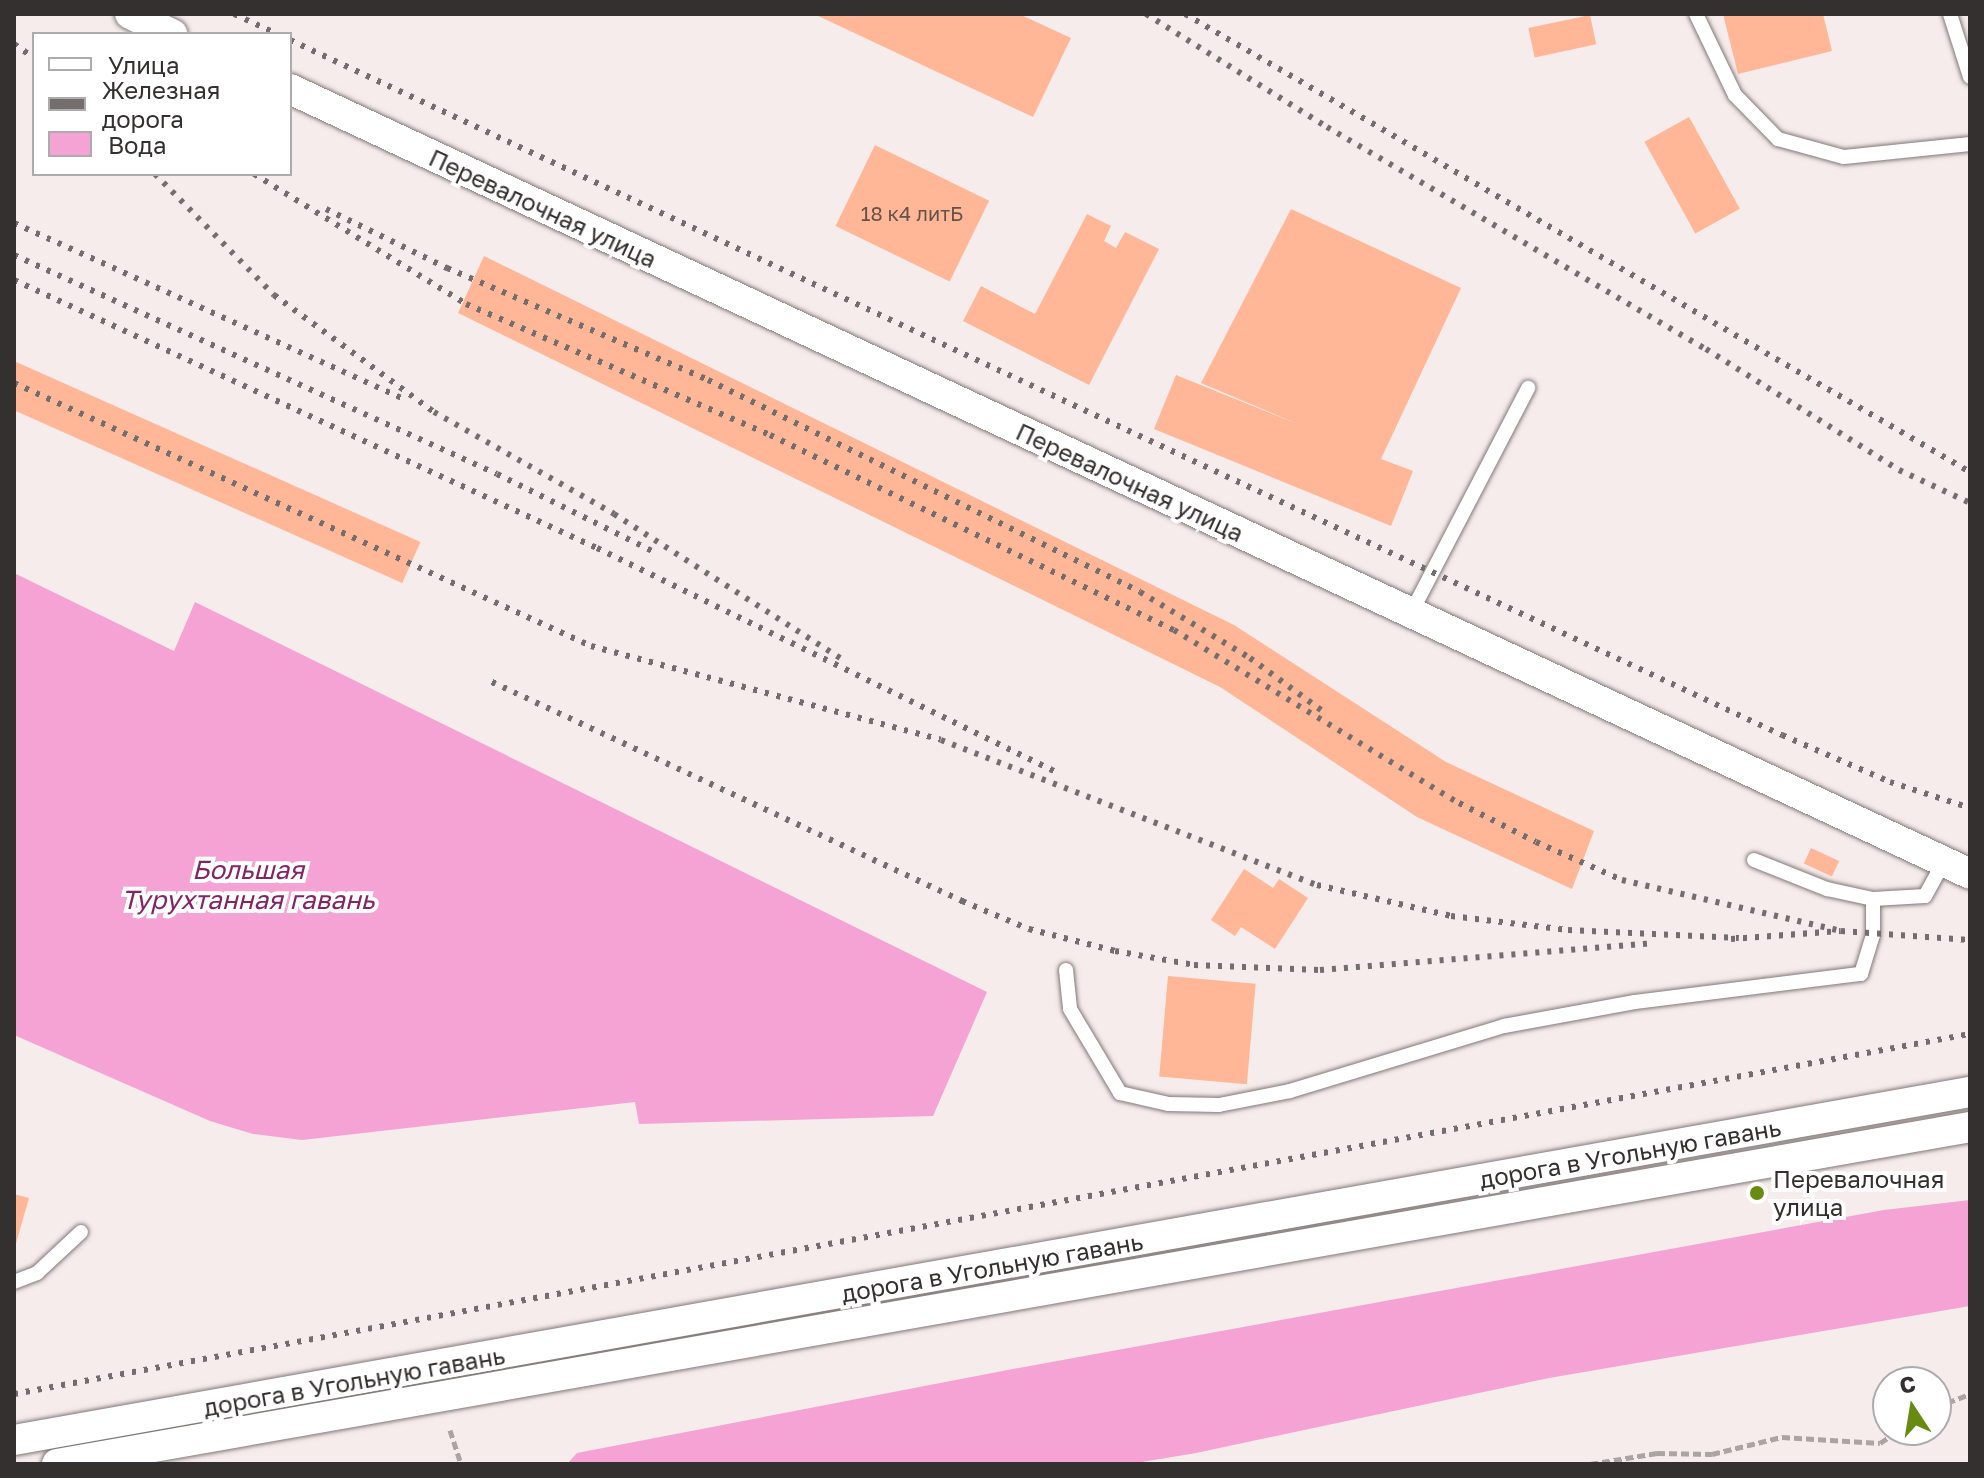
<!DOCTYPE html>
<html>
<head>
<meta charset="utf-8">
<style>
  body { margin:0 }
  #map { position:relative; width:1984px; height:1478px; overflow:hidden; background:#f6eceb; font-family:"Golos Text",sans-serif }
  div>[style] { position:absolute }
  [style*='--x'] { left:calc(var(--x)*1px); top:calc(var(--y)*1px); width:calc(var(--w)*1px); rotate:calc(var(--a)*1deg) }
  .water>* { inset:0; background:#f5a2d5 }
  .building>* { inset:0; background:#ffb798; transform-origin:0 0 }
  .path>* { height:5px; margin-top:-2.5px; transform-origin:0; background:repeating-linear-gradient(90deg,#aba4a3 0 8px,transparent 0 12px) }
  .roads { filter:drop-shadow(0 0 2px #817978) drop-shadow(0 0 2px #817978) }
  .lane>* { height:14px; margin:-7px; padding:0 7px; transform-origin:7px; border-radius:7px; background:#fff }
  .street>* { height:30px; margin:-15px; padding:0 15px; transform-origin:15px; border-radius:15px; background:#fff }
  .rail>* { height:6px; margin-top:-3px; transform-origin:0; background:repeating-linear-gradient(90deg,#736e6d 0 4px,transparent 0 12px) }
  .dots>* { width:22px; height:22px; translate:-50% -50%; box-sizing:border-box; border:4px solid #fff; border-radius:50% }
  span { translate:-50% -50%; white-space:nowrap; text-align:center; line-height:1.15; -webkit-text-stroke:8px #fff; paint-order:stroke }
  .number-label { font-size:20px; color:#665249 }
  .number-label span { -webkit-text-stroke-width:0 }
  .street-label { font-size:24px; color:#33302f }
  .poi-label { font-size:24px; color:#33302f }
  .left { translate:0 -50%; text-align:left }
  .water-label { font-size:26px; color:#822466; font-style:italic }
  .frame { position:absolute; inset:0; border:16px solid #33302f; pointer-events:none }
  .legend { position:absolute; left:32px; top:32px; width:260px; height:144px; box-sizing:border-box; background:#fff; border:2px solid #adacac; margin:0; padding:10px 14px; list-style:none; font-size:24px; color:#33302f }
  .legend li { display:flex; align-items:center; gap:16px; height:40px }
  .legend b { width:40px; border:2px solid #adacac }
  .north { position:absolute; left:1872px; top:1366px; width:80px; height:80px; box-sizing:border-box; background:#fff; border:2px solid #adacac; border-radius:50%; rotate:348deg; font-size:22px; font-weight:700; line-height:32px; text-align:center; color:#33302f }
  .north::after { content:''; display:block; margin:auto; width:28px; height:36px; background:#678b12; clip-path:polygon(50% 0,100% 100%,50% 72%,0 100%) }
</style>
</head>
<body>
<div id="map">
  <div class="water">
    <div style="clip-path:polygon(14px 573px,174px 651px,195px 602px,987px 992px,933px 1116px,639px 1124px,635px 1102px,302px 1140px,253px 1134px,210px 1121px,14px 1035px)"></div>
    <div style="clip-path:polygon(1970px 1200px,1970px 1306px,1549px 1378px,1196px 1453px,1130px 1464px,567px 1464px,577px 1453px,1013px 1369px,1884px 1210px)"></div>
  </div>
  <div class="building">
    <div style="clip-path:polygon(814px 14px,1019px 14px,1071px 38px,1033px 117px)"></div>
    <div style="clip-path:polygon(1723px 14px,1823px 14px,1832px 51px,1738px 74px)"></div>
    <div style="left:1590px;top:15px;width:30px;height:63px;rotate:78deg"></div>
    <div style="left:1689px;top:117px;width:105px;height:51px;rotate:61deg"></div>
    <div style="left:875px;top:145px;width:127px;height:90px;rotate:26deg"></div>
    <div style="clip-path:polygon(1291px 209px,1461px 288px,1381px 459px,1413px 471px,1391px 526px,1154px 429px,1176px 375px,1300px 425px,1201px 383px)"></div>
    <div style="clip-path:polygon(1087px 214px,1111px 226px,1104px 241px,1116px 248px,1125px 232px,1159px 249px,1089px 385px,963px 321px,981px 286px,1035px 314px)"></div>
    <div style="clip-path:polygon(484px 256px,1234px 625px,1446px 762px,1594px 831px,1572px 889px,1417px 817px,1220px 687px,458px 313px)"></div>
    <div style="left:14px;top:361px;width:445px;height:45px;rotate:24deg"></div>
    <div style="left:1811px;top:848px;width:31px;height:17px;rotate:25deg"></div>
    <div style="clip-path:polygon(1244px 869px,1273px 888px,1279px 879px,1308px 898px,1275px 949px,1241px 927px,1235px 936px,1211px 920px)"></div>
    <div style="left:1168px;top:976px;width:88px;height:101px;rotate:5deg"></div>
    <div style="clip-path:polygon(14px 1194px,29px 1198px,15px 1247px,14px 1247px)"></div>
  </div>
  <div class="path">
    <div style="--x:1936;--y:1407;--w:36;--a:-21"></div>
    <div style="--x:450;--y:1430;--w:36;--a:72"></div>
    <div style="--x:1590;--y:1464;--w:68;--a:-9.3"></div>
    <div style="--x:1657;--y:1453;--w:55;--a:1"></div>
    <div style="--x:1712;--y:1454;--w:72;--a:-13.7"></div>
    <div style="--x:1782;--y:1437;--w:98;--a:3.5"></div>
    <div style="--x:1880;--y:1443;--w:24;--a:-33"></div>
  </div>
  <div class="roads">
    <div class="lane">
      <div style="--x:1696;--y:14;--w:90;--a:64.3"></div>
      <div style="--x:1735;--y:95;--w:62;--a:45.7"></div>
      <div style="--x:1778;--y:139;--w:68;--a:15.3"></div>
      <div style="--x:1844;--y:157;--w:127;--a:-5.9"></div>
      <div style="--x:1950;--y:14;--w:66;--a:72.4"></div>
      <div style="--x:1411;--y:613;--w:254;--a:-62.5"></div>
      <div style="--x:1754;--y:860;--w:79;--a:21.7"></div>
      <div style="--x:1827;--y:889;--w:47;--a:12.3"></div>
      <div style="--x:1873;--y:899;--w:52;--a:-3.3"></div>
      <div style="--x:1925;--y:896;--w:39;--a:-61"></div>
      <div style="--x:1066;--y:970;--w:39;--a:84"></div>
      <div style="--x:1070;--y:1009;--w:98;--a:59.2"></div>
      <div style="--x:1120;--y:1093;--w:49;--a:12.9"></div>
      <div style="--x:1168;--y:1104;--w:51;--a:1.1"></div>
      <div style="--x:1219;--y:1105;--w:72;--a:-11.2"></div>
      <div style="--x:1290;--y:1091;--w:224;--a:-16.9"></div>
      <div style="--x:1504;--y:1026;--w:133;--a:-10.4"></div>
      <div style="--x:1635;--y:1002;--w:228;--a:-7.1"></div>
      <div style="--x:1861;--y:974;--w:41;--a:-72.9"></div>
      <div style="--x:1873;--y:935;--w:36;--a:-90"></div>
      <div style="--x:14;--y:1282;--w:25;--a:-21"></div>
      <div style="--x:37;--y:1273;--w:60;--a:-43"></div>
    </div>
    <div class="street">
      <div style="--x:130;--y:14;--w:47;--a:25.5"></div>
      <div style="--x:290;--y:89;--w:1854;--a:25.04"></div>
      <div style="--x:14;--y:1440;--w:1987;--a:-10.09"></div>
      <div style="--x:57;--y:1464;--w:1942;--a:-9.99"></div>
    </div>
  </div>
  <div class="rail">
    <div style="--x:234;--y:14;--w:47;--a:24.9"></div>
    <div style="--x:1146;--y:14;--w:213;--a:32"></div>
    <div style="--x:1327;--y:127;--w:439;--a:30.4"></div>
    <div style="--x:1706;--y:349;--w:228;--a:32.1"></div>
    <div style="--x:1899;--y:470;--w:78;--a:24.9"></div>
    <div style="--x:1185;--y:14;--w:909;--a:30.26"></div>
    <div style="--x:290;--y:40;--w:1646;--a:24.98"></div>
    <div style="--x:1782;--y:735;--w:118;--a:23.5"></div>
    <div style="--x:1890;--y:782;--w:84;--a:18"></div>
    <div style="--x:14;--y:44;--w:24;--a:35"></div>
    <div style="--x:155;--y:174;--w:170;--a:45.5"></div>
    <div style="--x:274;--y:295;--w:198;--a:36.2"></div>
    <div style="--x:434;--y:412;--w:207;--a:29.5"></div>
    <div style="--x:614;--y:514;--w:270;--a:32.5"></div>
    <div style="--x:254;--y:174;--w:249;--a:31.5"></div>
    <div style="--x:466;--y:304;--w:331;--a:23.3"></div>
    <div style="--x:770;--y:435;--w:449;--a:25.8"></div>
    <div style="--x:1174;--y:630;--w:333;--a:31.3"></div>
    <div style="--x:1459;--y:803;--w:86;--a:26.9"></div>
    <div style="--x:1536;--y:842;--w:94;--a:23.8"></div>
    <div style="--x:1622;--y:880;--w:225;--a:13.1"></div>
    <div style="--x:326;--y:209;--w:135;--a:26"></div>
    <div style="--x:447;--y:268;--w:284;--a:23.2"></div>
    <div style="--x:708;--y:380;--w:481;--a:26.1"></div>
    <div style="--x:1140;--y:592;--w:128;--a:31"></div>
    <div style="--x:1250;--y:658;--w:88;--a:36.2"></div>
    <div style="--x:14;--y:223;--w:428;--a:24.3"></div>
    <div style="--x:14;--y:255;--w:530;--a:24.39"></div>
    <div style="--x:497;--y:474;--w:178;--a:26.4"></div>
    <div style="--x:14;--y:280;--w:642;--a:24.69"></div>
    <div style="--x:597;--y:548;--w:513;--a:26.02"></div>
    <div style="--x:14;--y:383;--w:634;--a:24.5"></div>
    <div style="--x:591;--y:646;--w:362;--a:15"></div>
    <div style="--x:941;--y:740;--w:403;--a:21.1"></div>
    <div style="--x:1317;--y:885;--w:138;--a:13"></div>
    <div style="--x:1451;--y:916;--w:118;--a:6.8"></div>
    <div style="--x:1568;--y:930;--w:171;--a:2.7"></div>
    <div style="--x:492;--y:682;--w:519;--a:24.98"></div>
    <div style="--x:962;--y:901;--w:73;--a:22.7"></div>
    <div style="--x:1029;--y:929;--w:89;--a:14.3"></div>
    <div style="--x:1115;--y:951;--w:80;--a:10"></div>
    <div style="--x:1194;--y:965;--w:126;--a:2.3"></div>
    <div style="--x:1320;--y:970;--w:336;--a:-4.6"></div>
    <div style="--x:1731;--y:939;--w:110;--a:-4.2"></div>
    <div style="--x:1841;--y:931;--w:129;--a:4"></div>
    <div style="--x:14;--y:1394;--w:1989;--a:-10.43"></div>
  </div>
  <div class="dots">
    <div style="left:1757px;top:1193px;background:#678b12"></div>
  </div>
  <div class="number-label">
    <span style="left:912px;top:213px">18 к4 литБ</span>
  </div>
  <div class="street-label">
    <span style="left:543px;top:208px;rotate:25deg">Перевалочная улица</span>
    <span style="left:1130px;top:482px;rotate:25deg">Перевалочная улица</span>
    <span style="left:1630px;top:1153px;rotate:-10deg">дорога в Угольную гавань</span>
    <span style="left:992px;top:1267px;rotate:-10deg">дорога в Угольную гавань</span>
    <span style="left:354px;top:1381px;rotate:-10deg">дорога в Угольную гавань</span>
  </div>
  <div class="poi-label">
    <span class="left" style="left:1773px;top:1193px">Перевалочная<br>улица</span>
  </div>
  <div class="water-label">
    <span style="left:248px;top:885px">Большая<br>Турухтанная гавань</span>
  </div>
  <div class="frame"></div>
  <ul class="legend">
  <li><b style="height:10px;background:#fff"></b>Улица</li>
  <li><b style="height:10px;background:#736e6d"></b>Железная дорога</li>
  <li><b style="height:22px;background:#f5a2d5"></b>Вода</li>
  </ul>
  <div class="north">С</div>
</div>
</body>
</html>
